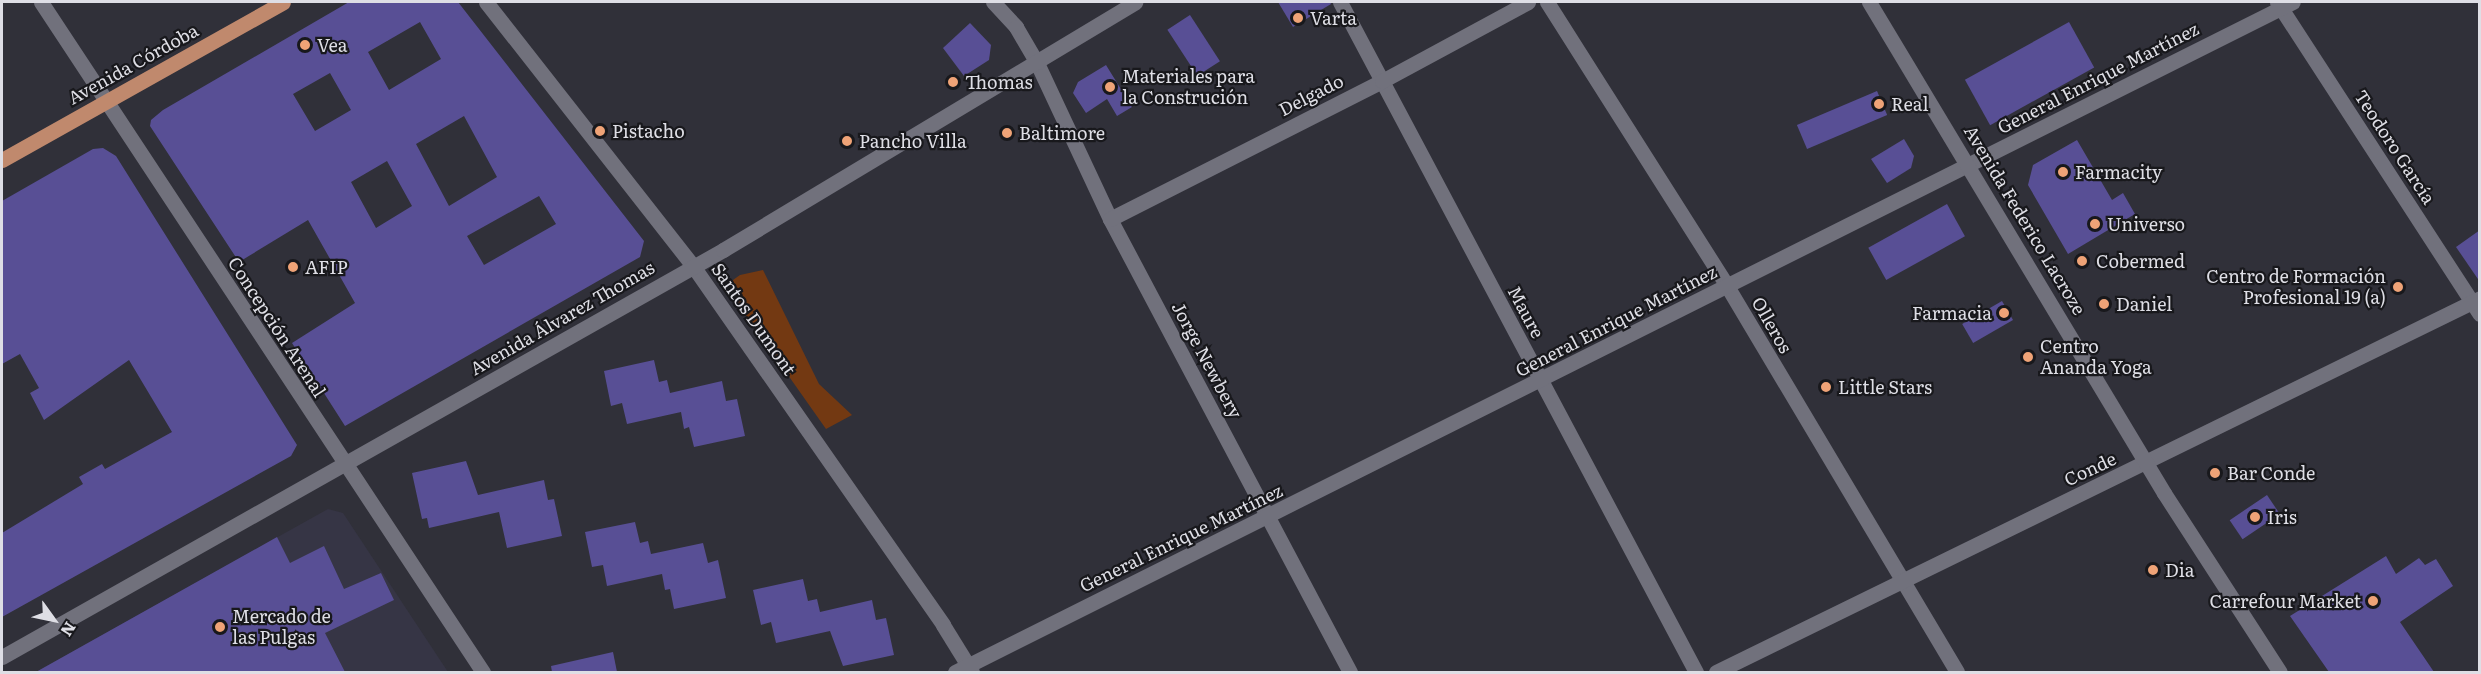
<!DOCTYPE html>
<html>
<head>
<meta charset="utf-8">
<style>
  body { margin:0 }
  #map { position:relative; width:2481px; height:674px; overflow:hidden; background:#303039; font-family:Literata,serif }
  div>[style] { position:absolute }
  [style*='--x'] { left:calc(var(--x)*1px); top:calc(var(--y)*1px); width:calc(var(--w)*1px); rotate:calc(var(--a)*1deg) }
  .built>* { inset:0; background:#363545 }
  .green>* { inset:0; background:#733912 }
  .building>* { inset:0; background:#584f95; transform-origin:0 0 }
  .street>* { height:15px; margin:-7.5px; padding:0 7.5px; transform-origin:7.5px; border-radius:7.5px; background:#71717c }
  .secondary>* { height:15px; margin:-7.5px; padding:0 7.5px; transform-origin:7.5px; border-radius:7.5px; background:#71717c }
  .primary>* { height:15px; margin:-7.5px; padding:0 7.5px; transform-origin:7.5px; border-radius:7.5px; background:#c0896d }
  .dots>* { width:16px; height:16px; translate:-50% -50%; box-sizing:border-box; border:3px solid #18181c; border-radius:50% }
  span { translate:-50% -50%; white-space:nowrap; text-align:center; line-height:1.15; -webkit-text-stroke:4.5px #18181c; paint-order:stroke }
  .poi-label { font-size:18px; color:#dedee5 }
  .left { translate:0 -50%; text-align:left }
  .right { translate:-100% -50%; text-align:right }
  .street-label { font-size:18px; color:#dedee5 }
  .frame { position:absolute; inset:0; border:3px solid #dedee5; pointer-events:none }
  .north { position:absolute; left:24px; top:590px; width:60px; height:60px; -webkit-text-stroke:4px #18181c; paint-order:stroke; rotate:123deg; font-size:16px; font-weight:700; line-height:24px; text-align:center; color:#dedee5 }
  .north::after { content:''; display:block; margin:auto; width:21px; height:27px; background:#dedee5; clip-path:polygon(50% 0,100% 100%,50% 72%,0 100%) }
</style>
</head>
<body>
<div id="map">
  <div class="built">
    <div style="clip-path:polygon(328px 509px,343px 513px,448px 672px,36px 672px)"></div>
  </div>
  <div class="green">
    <div style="clip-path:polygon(763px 270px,819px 384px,852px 415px,826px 429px,730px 293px,733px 280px,740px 275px)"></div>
  </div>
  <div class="building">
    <div style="clip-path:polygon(evenodd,349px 2px,458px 2px,644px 241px,640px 257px,345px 426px,292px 343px,355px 303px,308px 220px,239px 262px,150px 126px,151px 120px,163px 110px,349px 2px,420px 22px,441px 59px,389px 90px,368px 52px,420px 22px,349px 2px,330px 73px,351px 110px,315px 131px,293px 94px,330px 73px,349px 2px,464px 116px,497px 177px,449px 206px,416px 144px,464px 116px,349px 2px,387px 161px,412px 206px,376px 228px,351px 182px,387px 161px,349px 2px,539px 196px,556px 224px,484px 265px,467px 236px,539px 196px)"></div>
    <div style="clip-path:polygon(1278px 2px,1330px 2px,1331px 4px,1293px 27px)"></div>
    <div style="left:1190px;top:15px;width:55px;height:27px;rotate:57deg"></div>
    <div style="left:2069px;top:22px;width:52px;height:119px;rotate:61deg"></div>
    <div style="clip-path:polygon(970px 23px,991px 45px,989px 60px,964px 76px,943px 48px)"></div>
    <div style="clip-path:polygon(1106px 65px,1132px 107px,1117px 116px,1107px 99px,1086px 113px,1073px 93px,1078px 82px)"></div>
    <div style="left:1877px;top:91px;width:26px;height:87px;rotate:67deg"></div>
    <div style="clip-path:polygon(1904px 139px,1914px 156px,1911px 168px,1887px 183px,1871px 159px)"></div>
    <div style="clip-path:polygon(2077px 140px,2112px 200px,2123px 193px,2135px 214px,2068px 254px,2028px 185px,2033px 165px)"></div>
    <div style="clip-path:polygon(103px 148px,116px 156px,297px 445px,291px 456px,2px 617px,2px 533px,83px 484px,79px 477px,102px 464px,105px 469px,172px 432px,129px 360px,44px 420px,30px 393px,39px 388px,20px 354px,2px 364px,2px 201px,93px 149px)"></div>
    <div style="left:1947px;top:204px;width:37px;height:90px;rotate:61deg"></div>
    <div style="clip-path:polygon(2480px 230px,2480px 282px,2456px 247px)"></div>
    <div style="left:2002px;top:301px;width:22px;height:46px;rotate:60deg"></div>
    <div style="clip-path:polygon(654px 360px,659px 382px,667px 380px,670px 393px,722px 381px,726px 401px,737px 399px,745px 436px,694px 447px,689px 427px,684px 429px,681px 412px,627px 424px,622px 403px,611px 406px,604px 371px)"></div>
    <div style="clip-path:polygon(466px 461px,478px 495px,544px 480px,548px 500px,554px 499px,562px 536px,507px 548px,499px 512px,429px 528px,427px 518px,422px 519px,412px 473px)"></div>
    <div style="left:2267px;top:495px;width:23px;height:45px;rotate:56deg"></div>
    <div style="clip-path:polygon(635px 522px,640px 543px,648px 541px,651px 554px,703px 543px,708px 563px,718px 560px,726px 598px,674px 609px,670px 589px,665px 590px,662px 574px,607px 586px,603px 565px,592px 567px,585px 532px)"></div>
    <div style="clip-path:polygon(277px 537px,290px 563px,324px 546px,344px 589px,381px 573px,394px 600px,325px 633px,345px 672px,36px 672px)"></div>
    <div style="clip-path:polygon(2386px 556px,2396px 574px,2419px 558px,2425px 565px,2436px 559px,2453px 586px,2400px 622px,2434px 672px,2329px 672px,2290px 616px)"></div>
    <div style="clip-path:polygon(803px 579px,808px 601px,817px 599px,820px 612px,872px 600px,876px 620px,886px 618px,894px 655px,843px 666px,830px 631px,776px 643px,771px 622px,761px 625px,753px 590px)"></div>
    <div style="clip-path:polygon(613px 652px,617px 672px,552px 672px,551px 666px)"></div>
  </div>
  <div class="street">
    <div style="--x:41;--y:2;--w:803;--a:56.59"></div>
    <div style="--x:486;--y:2;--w:335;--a:51.9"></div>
    <div style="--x:693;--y:266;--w:437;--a:55.1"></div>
    <div style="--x:943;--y:625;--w:55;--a:58.3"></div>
    <div style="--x:1340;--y:2;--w:759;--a:62.02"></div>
    <div style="--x:1547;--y:2;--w:336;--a:57.6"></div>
    <div style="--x:1727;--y:286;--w:449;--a:59.2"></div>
    <div style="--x:2277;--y:2;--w:372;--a:57"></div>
    <div style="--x:1037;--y:63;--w:172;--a:64.9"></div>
    <div style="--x:1110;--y:219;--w:513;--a:62.09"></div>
    <div style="--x:1110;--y:219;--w:305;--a:-26.9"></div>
    <div style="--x:1382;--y:81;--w:166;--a:-28.4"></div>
    <div style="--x:955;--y:672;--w:1496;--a:-26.6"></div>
    <div style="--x:1716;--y:672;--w:851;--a:-26.08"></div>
  </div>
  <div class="secondary">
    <div style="--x:993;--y:2;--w:34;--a:47"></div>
    <div style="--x:1016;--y:27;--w:42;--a:59.7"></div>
    <div style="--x:1869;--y:2;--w:573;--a:59"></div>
    <div style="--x:2164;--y:493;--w:213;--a:57.1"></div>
    <div style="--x:2;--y:657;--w:828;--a:-29.44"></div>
    <div style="--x:723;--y:250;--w:481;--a:-31"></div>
  </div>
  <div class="primary">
    <div style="--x:2;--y:160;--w:322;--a:-29.3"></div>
  </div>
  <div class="dots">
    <div style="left:1298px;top:18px;background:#efa377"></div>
    <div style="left:305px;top:45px;background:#efa377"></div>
    <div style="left:953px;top:82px;background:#efa377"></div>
    <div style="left:1110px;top:87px;background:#efa377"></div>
    <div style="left:1879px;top:104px;background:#efa377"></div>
    <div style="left:600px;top:131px;background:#efa377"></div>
    <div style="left:1007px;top:133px;background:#efa377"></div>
    <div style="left:847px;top:141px;background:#efa377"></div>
    <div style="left:2063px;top:172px;background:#efa377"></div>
    <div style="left:2095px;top:224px;background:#efa377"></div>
    <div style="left:2082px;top:261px;background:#efa377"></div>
    <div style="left:293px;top:267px;background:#efa377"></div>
    <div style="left:2398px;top:287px;background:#efa377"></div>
    <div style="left:2104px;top:304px;background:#efa377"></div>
    <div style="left:2004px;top:313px;background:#efa377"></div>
    <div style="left:2028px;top:357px;background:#efa377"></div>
    <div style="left:1826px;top:387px;background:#efa377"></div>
    <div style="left:2215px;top:473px;background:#efa377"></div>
    <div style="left:2255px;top:517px;background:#efa377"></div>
    <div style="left:2153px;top:570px;background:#efa377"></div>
    <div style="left:2373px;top:601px;background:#efa377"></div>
    <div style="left:220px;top:627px;background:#efa377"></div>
  </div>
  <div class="poi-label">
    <span class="left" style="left:1310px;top:18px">Varta</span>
    <span class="left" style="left:317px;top:45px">Vea</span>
    <span class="left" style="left:1122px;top:87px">Materiales para<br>la Construción</span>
    <span class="left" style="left:965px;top:82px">Thomas</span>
    <span class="left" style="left:1891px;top:104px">Real</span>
    <span class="left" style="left:612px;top:131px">Pistacho</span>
    <span class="left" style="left:1019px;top:133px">Baltimore</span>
    <span class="left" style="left:859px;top:141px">Pancho Villa</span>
    <span class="left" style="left:2075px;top:172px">Farmacity</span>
    <span class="left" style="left:2107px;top:224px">Universo</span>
    <span class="left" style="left:2096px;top:261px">Cobermed</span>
    <span class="left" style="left:305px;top:267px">AFIP</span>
    <span class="right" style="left:2386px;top:287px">Centro de Formación<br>Profesional 19 (a)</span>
    <span class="left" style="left:2116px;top:304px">Daniel</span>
    <span class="right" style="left:1992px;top:313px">Farmacia</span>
    <span class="left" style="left:2040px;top:357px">Centro<br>Ananda Yoga</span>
    <span class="left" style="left:1838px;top:387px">Little Stars</span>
    <span class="left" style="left:2227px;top:473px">Bar Conde</span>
    <span class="left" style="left:2267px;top:517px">Iris</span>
    <span class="left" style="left:2165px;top:570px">Dia</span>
    <span class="right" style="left:2361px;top:601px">Carrefour Market</span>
    <span class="left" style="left:232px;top:627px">Mercado de<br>las Pulgas</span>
  </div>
  <div class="street-label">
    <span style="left:133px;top:64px;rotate:-29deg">Avenida Córdoba</span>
    <span style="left:2098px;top:78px;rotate:-27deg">General Enrique Martínez</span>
    <span style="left:1311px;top:95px;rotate:-27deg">Delgado</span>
    <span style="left:2395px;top:147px;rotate:57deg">Teodoro García</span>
    <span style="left:2025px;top:220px;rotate:59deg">Avenida Federico Lacroze</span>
    <span style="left:1526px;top:312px;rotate:62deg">Maure</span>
    <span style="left:562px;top:318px;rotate:-30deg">Avenida Álvarez Thomas</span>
    <span style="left:754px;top:319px;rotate:55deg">Santos Dumont</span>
    <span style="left:1616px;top:321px;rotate:-27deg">General Enrique Martínez</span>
    <span style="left:1772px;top:325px;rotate:60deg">Olleros</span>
    <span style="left:277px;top:327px;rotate:57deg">Concepción Arenal</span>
    <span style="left:1207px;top:360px;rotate:62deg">Jorge Newbery</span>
    <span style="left:2090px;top:469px;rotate:-25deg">Conde</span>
    <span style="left:1181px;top:538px;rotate:-26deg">General Enrique Martínez</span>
  </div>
  <div class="frame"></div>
  <div class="north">N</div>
</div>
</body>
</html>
